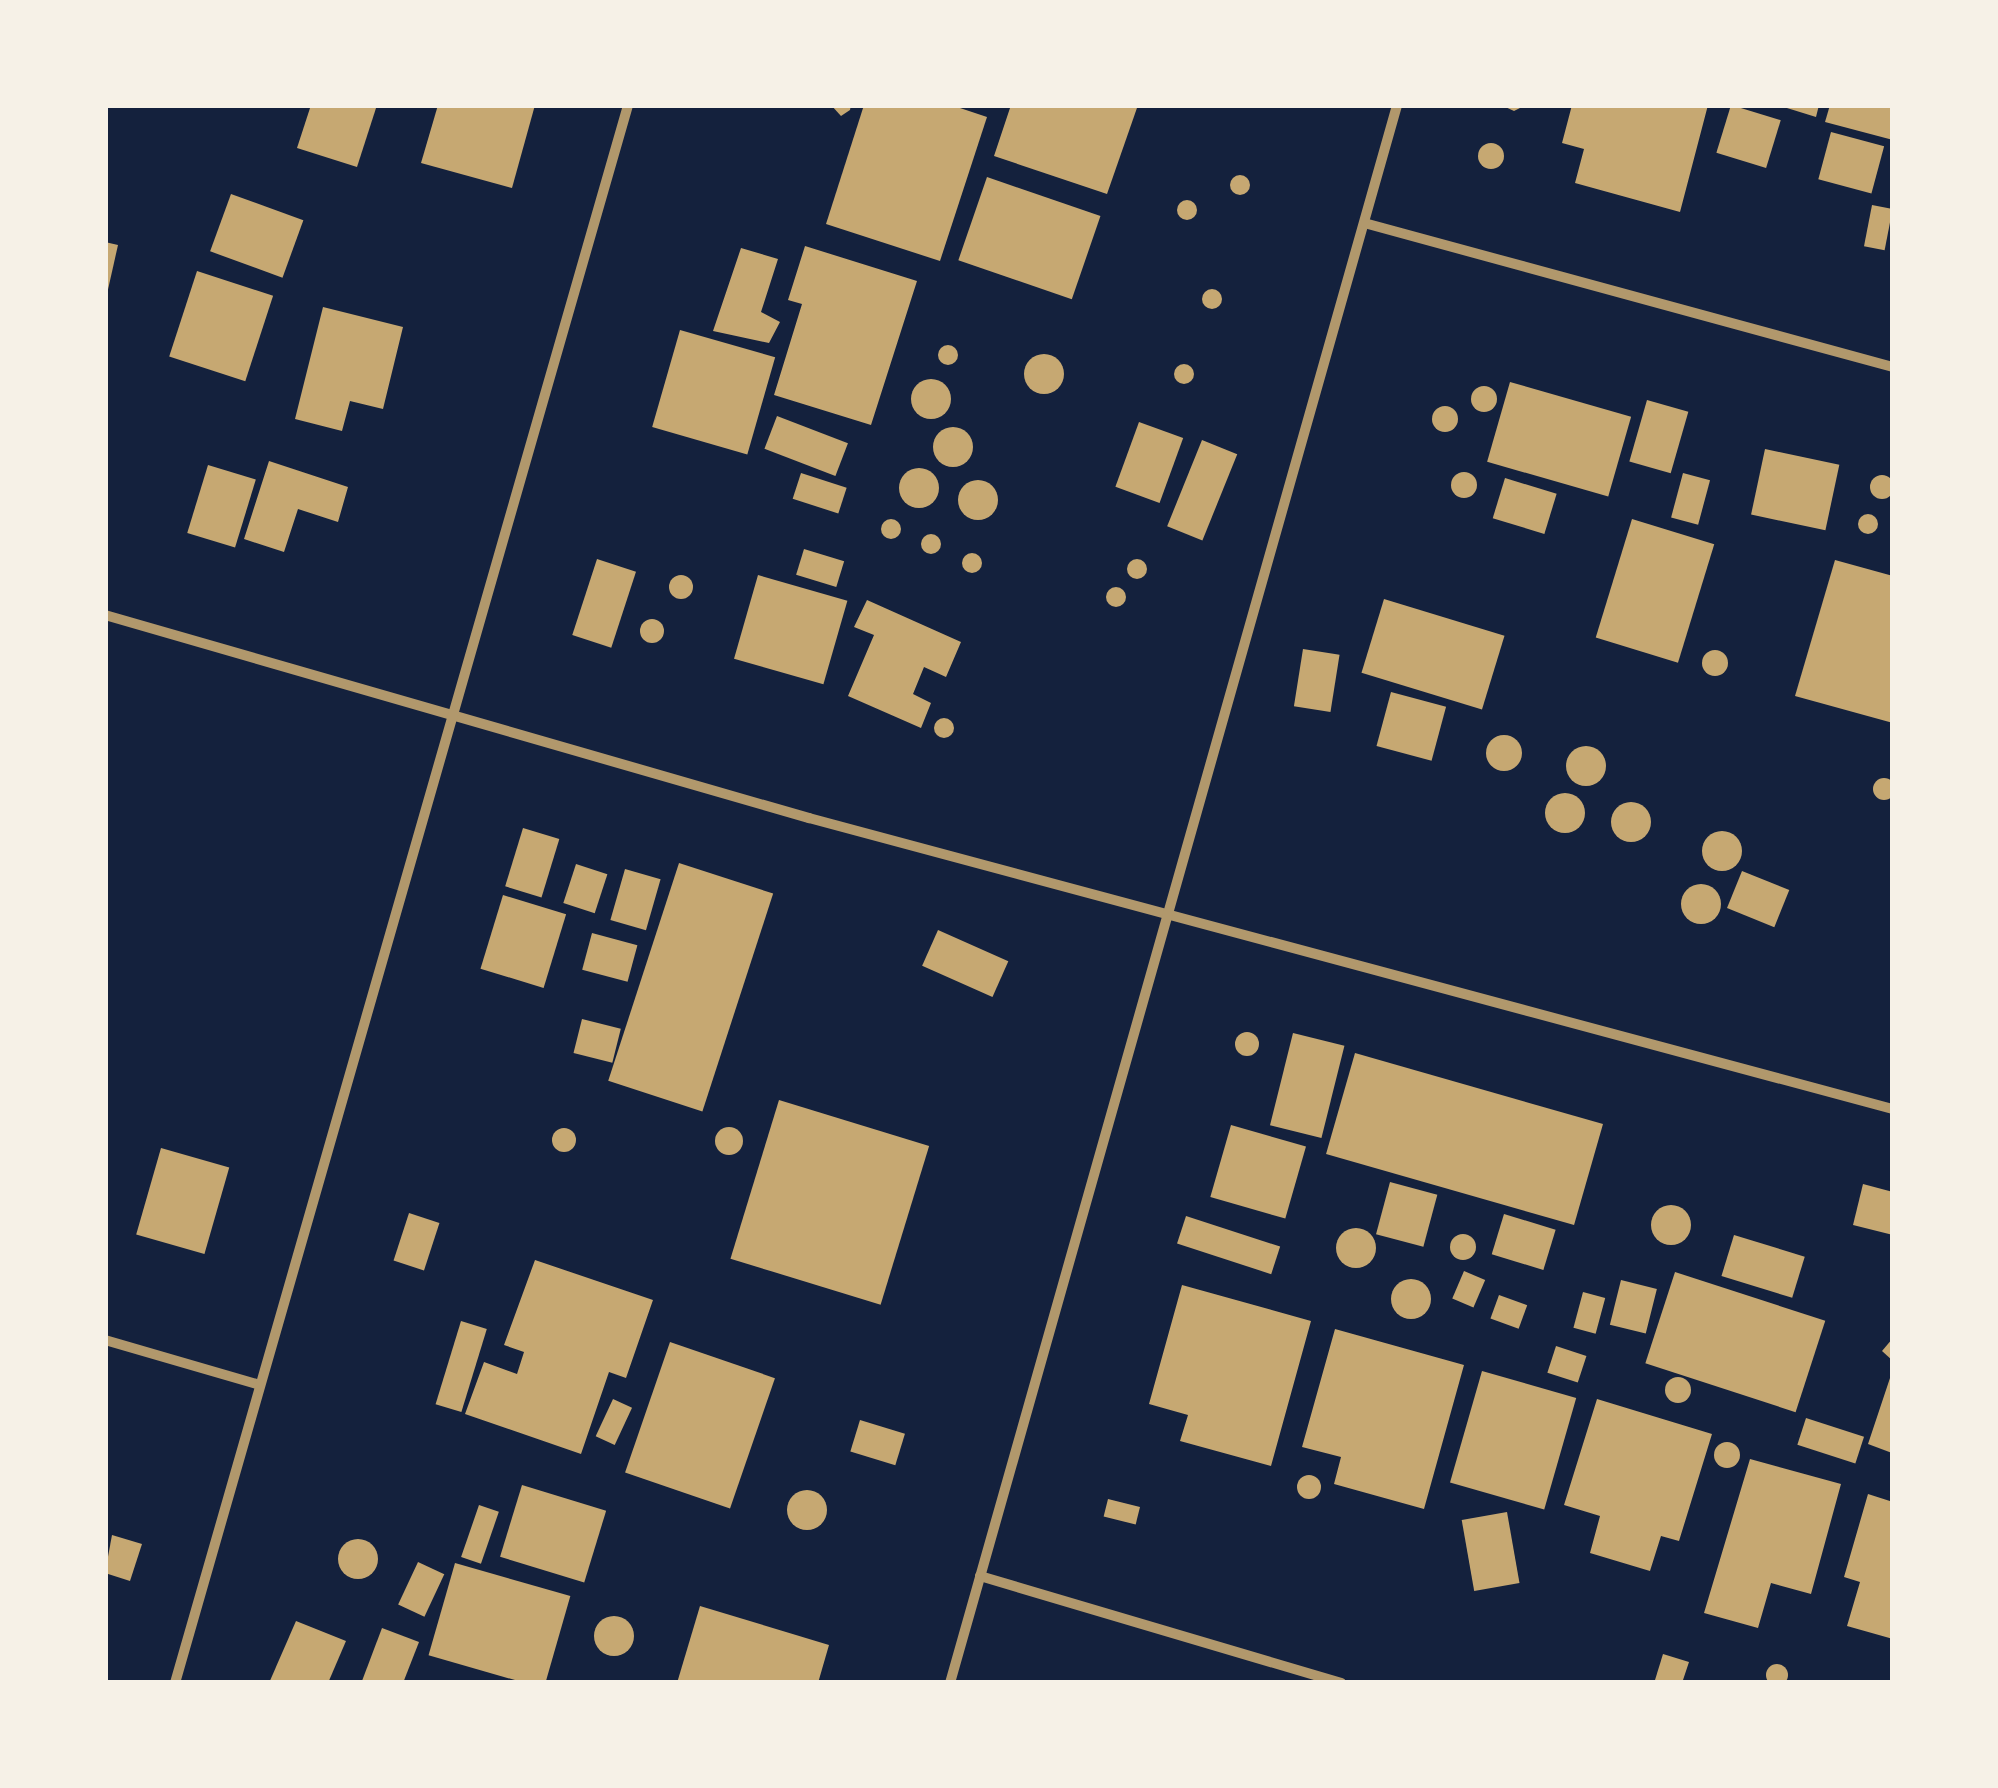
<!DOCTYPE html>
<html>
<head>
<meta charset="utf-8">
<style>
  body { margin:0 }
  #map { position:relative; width:1998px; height:1788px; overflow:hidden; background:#14213d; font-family:Inter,sans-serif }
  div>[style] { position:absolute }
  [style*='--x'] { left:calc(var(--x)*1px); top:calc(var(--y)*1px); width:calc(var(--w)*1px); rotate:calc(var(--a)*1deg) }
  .building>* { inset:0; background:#c6a872; transform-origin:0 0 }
  .round { border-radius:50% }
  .minor>* { height:10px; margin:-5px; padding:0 5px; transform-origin:5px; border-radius:5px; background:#b1986c }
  span { translate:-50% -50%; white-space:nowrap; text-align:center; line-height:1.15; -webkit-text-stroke:10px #f6f1e7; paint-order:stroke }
  .frame { position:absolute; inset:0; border:108px solid #f6f1e7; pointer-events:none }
</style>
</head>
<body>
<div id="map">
  <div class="building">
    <div style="clip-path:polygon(311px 105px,377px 105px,357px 167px,297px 148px)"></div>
    <div style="clip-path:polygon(438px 105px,535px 105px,512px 188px,421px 163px)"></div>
    <div style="clip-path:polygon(831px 105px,851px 105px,850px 110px,841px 116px)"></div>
    <div style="clip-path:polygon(864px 105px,951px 105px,987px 117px,940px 261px,826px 224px)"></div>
    <div style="clip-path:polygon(1011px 105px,1138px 105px,1107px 194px,994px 156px)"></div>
    <div style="clip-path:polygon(1501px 105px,1526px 105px,1514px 111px)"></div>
    <div style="clip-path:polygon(1572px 105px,1708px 105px,1680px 212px,1575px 183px,1584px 149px,1562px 143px)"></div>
    <div style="left:1731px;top:105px;width:52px;height:50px;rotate:17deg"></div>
    <div style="clip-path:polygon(1777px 105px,1819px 105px,1816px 117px)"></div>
    <div style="clip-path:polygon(1830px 105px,1893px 105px,1893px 140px,1825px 122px)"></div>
    <div style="left:1831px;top:132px;width:55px;height:49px;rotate:15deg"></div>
    <div class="round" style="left:1478px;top:143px;width:26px;height:26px"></div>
    <div class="round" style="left:1230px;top:175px;width:20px;height:20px"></div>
    <div style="left:987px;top:177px;width:120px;height:88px;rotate:19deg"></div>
    <div style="left:231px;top:194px;width:77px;height:61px;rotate:20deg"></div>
    <div class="round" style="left:1177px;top:200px;width:20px;height:20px"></div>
    <div style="left:1872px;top:205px;width:21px;height:42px;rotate:11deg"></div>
    <div style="clip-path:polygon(105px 242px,118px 245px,107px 294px,105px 294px)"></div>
    <div style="clip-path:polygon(805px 246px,917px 281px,871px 425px,774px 395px,802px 304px,788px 300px)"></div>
    <div style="clip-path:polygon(741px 248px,778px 259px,761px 312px,780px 322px,769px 343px,713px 331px)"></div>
    <div style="left:197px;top:271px;width:80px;height:90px;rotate:18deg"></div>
    <div class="round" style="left:1202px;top:289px;width:20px;height:20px"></div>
    <div style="clip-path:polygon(323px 307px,403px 327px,383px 409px,350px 401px,342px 431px,295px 419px)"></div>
    <div style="left:680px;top:330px;width:99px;height:101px;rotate:16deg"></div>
    <div class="round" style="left:938px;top:345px;width:20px;height:20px"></div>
    <div class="round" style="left:1024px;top:354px;width:40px;height:40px"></div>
    <div class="round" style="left:1174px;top:364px;width:20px;height:20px"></div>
    <div class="round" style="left:911px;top:379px;width:40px;height:40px"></div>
    <div style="left:1510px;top:382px;width:126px;height:83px;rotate:16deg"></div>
    <div class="round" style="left:1471px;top:386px;width:26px;height:26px"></div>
    <div style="left:1647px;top:400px;width:43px;height:64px;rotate:16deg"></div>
    <div class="round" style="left:1432px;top:406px;width:26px;height:26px"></div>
    <div style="left:777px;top:416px;width:76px;height:35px;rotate:21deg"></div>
    <div style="left:1139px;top:422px;width:47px;height:69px;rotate:20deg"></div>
    <div class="round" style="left:933px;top:427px;width:40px;height:40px"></div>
    <div style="left:1202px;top:440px;width:38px;height:93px;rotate:22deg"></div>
    <div style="left:1765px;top:449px;width:76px;height:67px;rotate:12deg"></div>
    <div style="clip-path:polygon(269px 461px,348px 487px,338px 522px,298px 509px,284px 552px,244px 539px)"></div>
    <div style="left:208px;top:465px;width:50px;height:71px;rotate:17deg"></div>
    <div class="round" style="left:899px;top:468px;width:40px;height:40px"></div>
    <div class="round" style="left:1451px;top:472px;width:26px;height:26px"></div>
    <div style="left:801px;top:473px;width:48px;height:27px;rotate:18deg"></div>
    <div style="left:1683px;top:473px;width:28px;height:46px;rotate:15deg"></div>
    <div class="round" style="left:1870px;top:475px;width:24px;height:24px"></div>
    <div style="left:1505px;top:478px;width:54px;height:42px;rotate:17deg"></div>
    <div class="round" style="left:958px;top:480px;width:40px;height:40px"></div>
    <div class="round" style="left:1858px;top:514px;width:20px;height:20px"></div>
    <div style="left:1632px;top:519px;width:86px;height:124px;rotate:17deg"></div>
    <div class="round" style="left:881px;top:519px;width:20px;height:20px"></div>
    <div class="round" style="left:921px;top:534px;width:20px;height:20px"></div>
    <div style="left:804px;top:549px;width:42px;height:27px;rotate:17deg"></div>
    <div class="round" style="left:962px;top:553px;width:20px;height:20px"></div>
    <div style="left:597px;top:559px;width:41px;height:80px;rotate:18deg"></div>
    <div class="round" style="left:1127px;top:559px;width:20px;height:20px"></div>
    <div style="clip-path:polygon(1835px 560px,1893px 576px,1893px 723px,1795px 696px)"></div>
    <div style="left:758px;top:575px;width:93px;height:87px;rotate:16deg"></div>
    <div class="round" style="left:669px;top:575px;width:24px;height:24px"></div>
    <div class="round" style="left:1106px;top:587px;width:20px;height:20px"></div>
    <div style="left:1384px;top:599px;width:126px;height:77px;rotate:17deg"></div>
    <div style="clip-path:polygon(867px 600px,961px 642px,946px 677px,924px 667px,913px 694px,931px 703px,921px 728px,848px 696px,874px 635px,854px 627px)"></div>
    <div class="round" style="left:640px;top:619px;width:24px;height:24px"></div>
    <div style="left:1303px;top:649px;width:37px;height:58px;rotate:9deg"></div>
    <div class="round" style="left:1702px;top:650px;width:26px;height:26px"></div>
    <div style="left:1391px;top:692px;width:57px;height:56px;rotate:15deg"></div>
    <div class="round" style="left:934px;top:718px;width:20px;height:20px"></div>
    <div class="round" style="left:1486px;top:735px;width:36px;height:36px"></div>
    <div class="round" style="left:1566px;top:746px;width:40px;height:40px"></div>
    <div class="round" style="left:1873px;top:778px;width:22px;height:22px"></div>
    <div class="round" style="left:1545px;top:793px;width:40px;height:40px"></div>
    <div class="round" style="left:1611px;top:802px;width:40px;height:40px"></div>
    <div style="left:523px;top:828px;width:38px;height:61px;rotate:17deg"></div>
    <div class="round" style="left:1702px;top:831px;width:40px;height:40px"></div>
    <div style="left:679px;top:863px;width:99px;height:229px;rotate:18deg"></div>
    <div style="left:576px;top:864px;width:33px;height:41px;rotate:18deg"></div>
    <div style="left:625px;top:869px;width:37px;height:53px;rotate:16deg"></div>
    <div style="left:1742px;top:871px;width:51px;height:40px;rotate:22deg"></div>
    <div class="round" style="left:1681px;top:884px;width:40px;height:40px"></div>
    <div style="left:503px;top:895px;width:66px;height:77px;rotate:17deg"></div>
    <div style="left:938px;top:930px;width:77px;height:39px;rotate:24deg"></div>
    <div style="left:592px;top:933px;width:47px;height:38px;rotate:15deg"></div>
    <div style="left:582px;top:1019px;width:40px;height:35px;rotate:14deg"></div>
    <div class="round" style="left:1235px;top:1032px;width:24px;height:24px"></div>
    <div style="left:1293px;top:1033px;width:53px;height:95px;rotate:14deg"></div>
    <div style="left:1355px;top:1053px;width:258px;height:105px;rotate:16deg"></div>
    <div style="left:779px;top:1100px;width:157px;height:166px;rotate:17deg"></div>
    <div style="left:1231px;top:1125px;width:78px;height:75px;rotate:16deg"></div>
    <div class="round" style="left:715px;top:1127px;width:28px;height:28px"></div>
    <div class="round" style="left:552px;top:1128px;width:24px;height:24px"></div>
    <div style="left:161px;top:1148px;width:71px;height:90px;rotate:16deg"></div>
    <div style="left:1390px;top:1182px;width:49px;height:54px;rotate:15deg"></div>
    <div style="clip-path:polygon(1863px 1184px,1893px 1192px,1893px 1235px,1853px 1225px)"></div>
    <div class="round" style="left:1651px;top:1205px;width:40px;height:40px"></div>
    <div style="left:409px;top:1213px;width:32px;height:50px;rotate:18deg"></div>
    <div style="left:1504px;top:1214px;width:54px;height:42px;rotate:17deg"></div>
    <div style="left:1186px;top:1216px;width:99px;height:29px;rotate:18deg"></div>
    <div class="round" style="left:1336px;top:1228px;width:40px;height:40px"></div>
    <div class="round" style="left:1450px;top:1234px;width:26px;height:26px"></div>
    <div style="left:1734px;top:1235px;width:74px;height:43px;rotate:17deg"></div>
    <div style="clip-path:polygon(535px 1260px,653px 1300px,626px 1378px,609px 1372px,581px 1454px,465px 1414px,484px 1362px,517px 1374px,524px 1352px,504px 1345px)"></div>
    <div style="left:1464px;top:1271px;width:23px;height:30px;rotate:23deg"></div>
    <div style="left:1675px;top:1272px;width:158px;height:96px;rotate:18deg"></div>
    <div class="round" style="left:1391px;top:1279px;width:40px;height:40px"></div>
    <div style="left:1621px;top:1280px;width:37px;height:46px;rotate:14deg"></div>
    <div style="clip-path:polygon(1182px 1285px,1311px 1321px,1271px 1466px,1180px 1441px,1188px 1415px,1149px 1404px)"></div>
    <div style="left:1583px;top:1292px;width:23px;height:37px;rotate:15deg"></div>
    <div style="left:1499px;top:1295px;width:30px;height:25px;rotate:20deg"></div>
    <div style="left:461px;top:1321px;width:27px;height:87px;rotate:17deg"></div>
    <div style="clip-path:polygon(1335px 1329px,1464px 1365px,1424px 1509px,1334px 1484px,1341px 1457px,1302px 1447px)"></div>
    <div style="clip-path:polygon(1893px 1338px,1893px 1361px,1882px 1351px)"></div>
    <div style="left:670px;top:1342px;width:111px;height:138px;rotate:19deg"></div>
    <div style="left:1556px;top:1346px;width:32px;height:28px;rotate:18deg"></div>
    <div style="left:1482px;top:1371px;width:98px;height:116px;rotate:16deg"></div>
    <div style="clip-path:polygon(1892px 1372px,1893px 1450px,1892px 1453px,1868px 1444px)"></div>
    <div class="round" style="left:1665px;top:1377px;width:26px;height:26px"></div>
    <div style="left:613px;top:1399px;width:21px;height:41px;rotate:25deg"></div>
    <div style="clip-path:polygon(1597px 1399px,1712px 1434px,1679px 1541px,1661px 1536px,1650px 1571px,1590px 1553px,1600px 1516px,1564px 1505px)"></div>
    <div style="left:1806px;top:1418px;width:61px;height:28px;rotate:18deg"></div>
    <div style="left:860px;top:1420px;width:47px;height:33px;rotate:17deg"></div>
    <div class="round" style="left:1714px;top:1442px;width:26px;height:26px"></div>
    <div style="clip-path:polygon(1750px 1459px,1841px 1484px,1811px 1594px,1771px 1583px,1758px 1628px,1704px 1613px)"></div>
    <div class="round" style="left:1297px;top:1475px;width:24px;height:24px"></div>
    <div style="left:522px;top:1485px;width:88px;height:75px;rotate:17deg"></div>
    <div class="round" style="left:787px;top:1490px;width:40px;height:40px"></div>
    <div style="clip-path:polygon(1868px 1494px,1893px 1502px,1893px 1639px,1847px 1626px,1860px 1582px,1844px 1577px)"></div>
    <div style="left:1108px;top:1499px;width:33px;height:18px;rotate:14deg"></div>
    <div style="left:479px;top:1505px;width:21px;height:55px;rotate:19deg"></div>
    <div style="left:1507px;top:1512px;width:72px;height:46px;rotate:80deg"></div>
    <div style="clip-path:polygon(112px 1535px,142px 1544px,130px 1581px,105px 1573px)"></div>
    <div class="round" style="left:338px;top:1539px;width:40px;height:40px"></div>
    <div style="left:418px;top:1562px;width:29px;height:47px;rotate:25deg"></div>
    <div style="left:455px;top:1563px;width:120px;height:96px;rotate:16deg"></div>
    <div style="clip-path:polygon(700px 1606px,829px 1645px,818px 1683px,677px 1683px)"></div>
    <div class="round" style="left:594px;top:1616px;width:40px;height:40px"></div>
    <div style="clip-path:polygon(296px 1621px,346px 1641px,328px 1683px,269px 1683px)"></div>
    <div style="clip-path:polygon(382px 1628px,419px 1642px,403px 1683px,362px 1681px)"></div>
    <div style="clip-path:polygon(1663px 1654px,1689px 1662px,1682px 1683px,1655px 1680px)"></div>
    <div class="round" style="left:1766px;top:1664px;width:22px;height:22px"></div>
  </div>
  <div class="minor">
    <div style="--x:1368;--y:224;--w:544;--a:15.24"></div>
    <div style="--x:105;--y:615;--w:733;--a:16.09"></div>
    <div style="--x:809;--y:818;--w:1122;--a:15.03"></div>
    <div style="--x:105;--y:1340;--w:157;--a:16.2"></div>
    <div style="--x:980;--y:1576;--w:377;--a:16.5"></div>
    <div style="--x:175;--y:1683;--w:1642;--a:-73.98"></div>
    <div style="--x:950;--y:1683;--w:1640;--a:-74.18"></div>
  </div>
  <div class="frame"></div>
</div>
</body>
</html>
